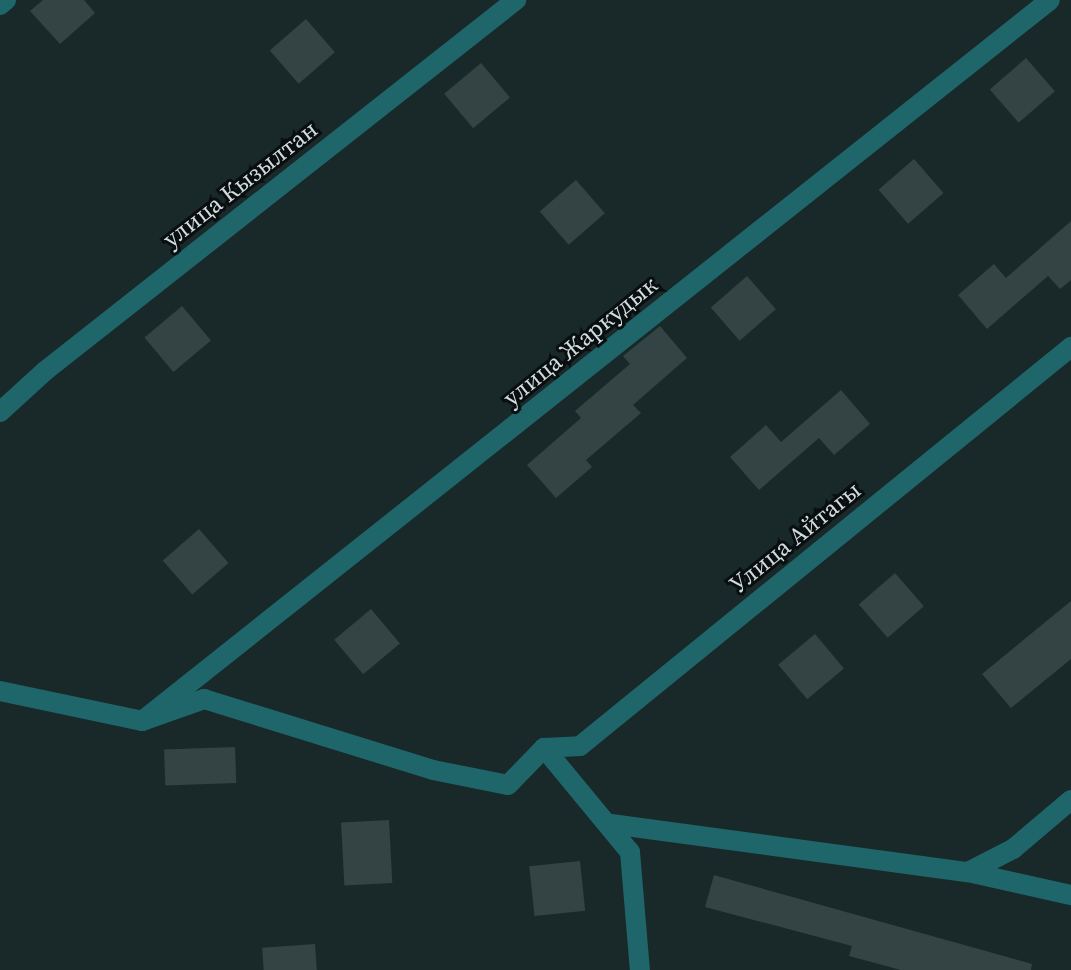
<!DOCTYPE html>
<html>
<head>
<meta charset="utf-8">
<style>
  body { margin:0 }
  #map { position:relative; width:1071px; height:970px; overflow:hidden; background:#192829; font-family:"Source Serif 4",serif }
  div>[style] { position:absolute }
  [style*='--x'] { left:calc(var(--x)*1px); top:calc(var(--y)*1px); width:calc(var(--w)*1px); rotate:calc(var(--a)*1deg) }
  .building>* { inset:0; background:#344344; transform-origin:0 0 }
  .minor>* { height:20px; margin:-10px; padding:0 10px; transform-origin:10px; border-radius:10px; background:#1f666a }
  span { translate:-50% -50%; white-space:nowrap; text-align:center; line-height:1.15; -webkit-text-stroke:6px #090f10; paint-order:stroke }
  .street-label { font-size:24px; color:#d3dcdd }
</style>
</head>
<body>
<div id="map">
  <div class="building">
    <div style="clip-path:polygon(43px 0,84px 0,95px 13px,60px 44px,30px 11px)"></div>
    <div style="left:306px;top:19px;width:44px;height:48px;rotate:49deg"></div>
    <div style="left:1026px;top:58px;width:44px;height:48px;rotate:49deg"></div>
    <div style="left:481px;top:63px;width:45px;height:48px;rotate:50deg"></div>
    <div style="left:914px;top:159px;width:45px;height:47px;rotate:49deg"></div>
    <div style="left:576px;top:180px;width:44px;height:48px;rotate:49deg"></div>
    <div style="clip-path:polygon(1071px 221px,1071px 280px,1060px 289px,1048px 276px,987px 329px,958px 295px,994px 264px,1006px 278px)"></div>
    <div style="left:747px;top:276px;width:44px;height:48px;rotate:49deg"></div>
    <div style="left:182px;top:306px;width:45px;height:49px;rotate:50deg"></div>
    <div style="clip-path:polygon(660px 326px,687px 358px,633px 405px,641px 413px,586px 460px,592px 467px,556px 498px,527px 465px,581px 418px,575px 411px,630px 364px,623px 356px)"></div>
    <div style="clip-path:polygon(841px 390px,870px 424px,834px 455px,819px 438px,759px 490px,730px 457px,766px 425px,781px 442px)"></div>
    <div style="left:199px;top:529px;width:45px;height:48px;rotate:49deg"></div>
    <div style="left:895px;top:573px;width:44px;height:48px;rotate:49deg"></div>
    <div style="clip-path:polygon(1071px 601px,1071px 659px,1011px 708px,982px 674px)"></div>
    <div style="left:371px;top:609px;width:45px;height:48px;rotate:50deg"></div>
    <div style="left:815px;top:634px;width:45px;height:48px;rotate:50deg"></div>
    <div style="left:235px;top:747px;width:36px;height:71px;rotate:88deg"></div>
    <div style="left:389px;top:820px;width:63px;height:48px;rotate:87deg"></div>
    <div style="left:580px;top:861px;width:50px;height:51px;rotate:84deg"></div>
    <div style="clip-path:polygon(714px 875px,1032px 964px,1031px 970px,901px 970px,849px 956px,852px 946px,705px 907px)"></div>
    <div style="left:315px;top:944px;width:26px;height:53px;rotate:86deg"></div>
  </div>
  <div class="minor">
    <div style="--x:0;--y:5;--w:8;--a:-40"></div>
    <div style="--x:0;--y:412;--w:61;--a:-42.3"></div>
    <div style="--x:45;--y:371;--w:600;--a:-38.23"></div>
    <div style="--x:0;--y:691;--w:145;--a:11.9"></div>
    <div style="--x:142;--y:721;--w:66;--a:-19.5"></div>
    <div style="--x:204;--y:699;--w:240;--a:17.2"></div>
    <div style="--x:433;--y:770;--w:76;--a:11.3"></div>
    <div style="--x:508;--y:785;--w:52;--a:-45.8"></div>
    <div style="--x:544;--y:748;--w:135;--a:50.4"></div>
    <div style="--x:630;--y:852;--w:118;--a:85.2"></div>
    <div style="--x:142;--y:721;--w:1159;--a:-38.45"></div>
    <div style="--x:544;--y:748;--w:36;--a:-3"></div>
    <div style="--x:580;--y:746;--w:633;--a:-39.1"></div>
    <div style="--x:611;--y:824;--w:360;--a:7.7"></div>
    <div style="--x:968;--y:872;--w:106;--a:12.6"></div>
    <div style="--x:968;--y:872;--w:51;--a:-27.1"></div>
    <div style="--x:1013;--y:849;--w:76;--a:-40.2"></div>
  </div>
  <div class="street-label">
    <span style="left:240px;top:184px;rotate:-38deg">улица Кызылтан</span>
    <span style="left:580px;top:341px;rotate:-39deg">улица Жаркудык</span>
    <span style="left:795px;top:537px;rotate:-39deg">Улица Айтагы</span>
  </div>
</div>
</body>
</html>
